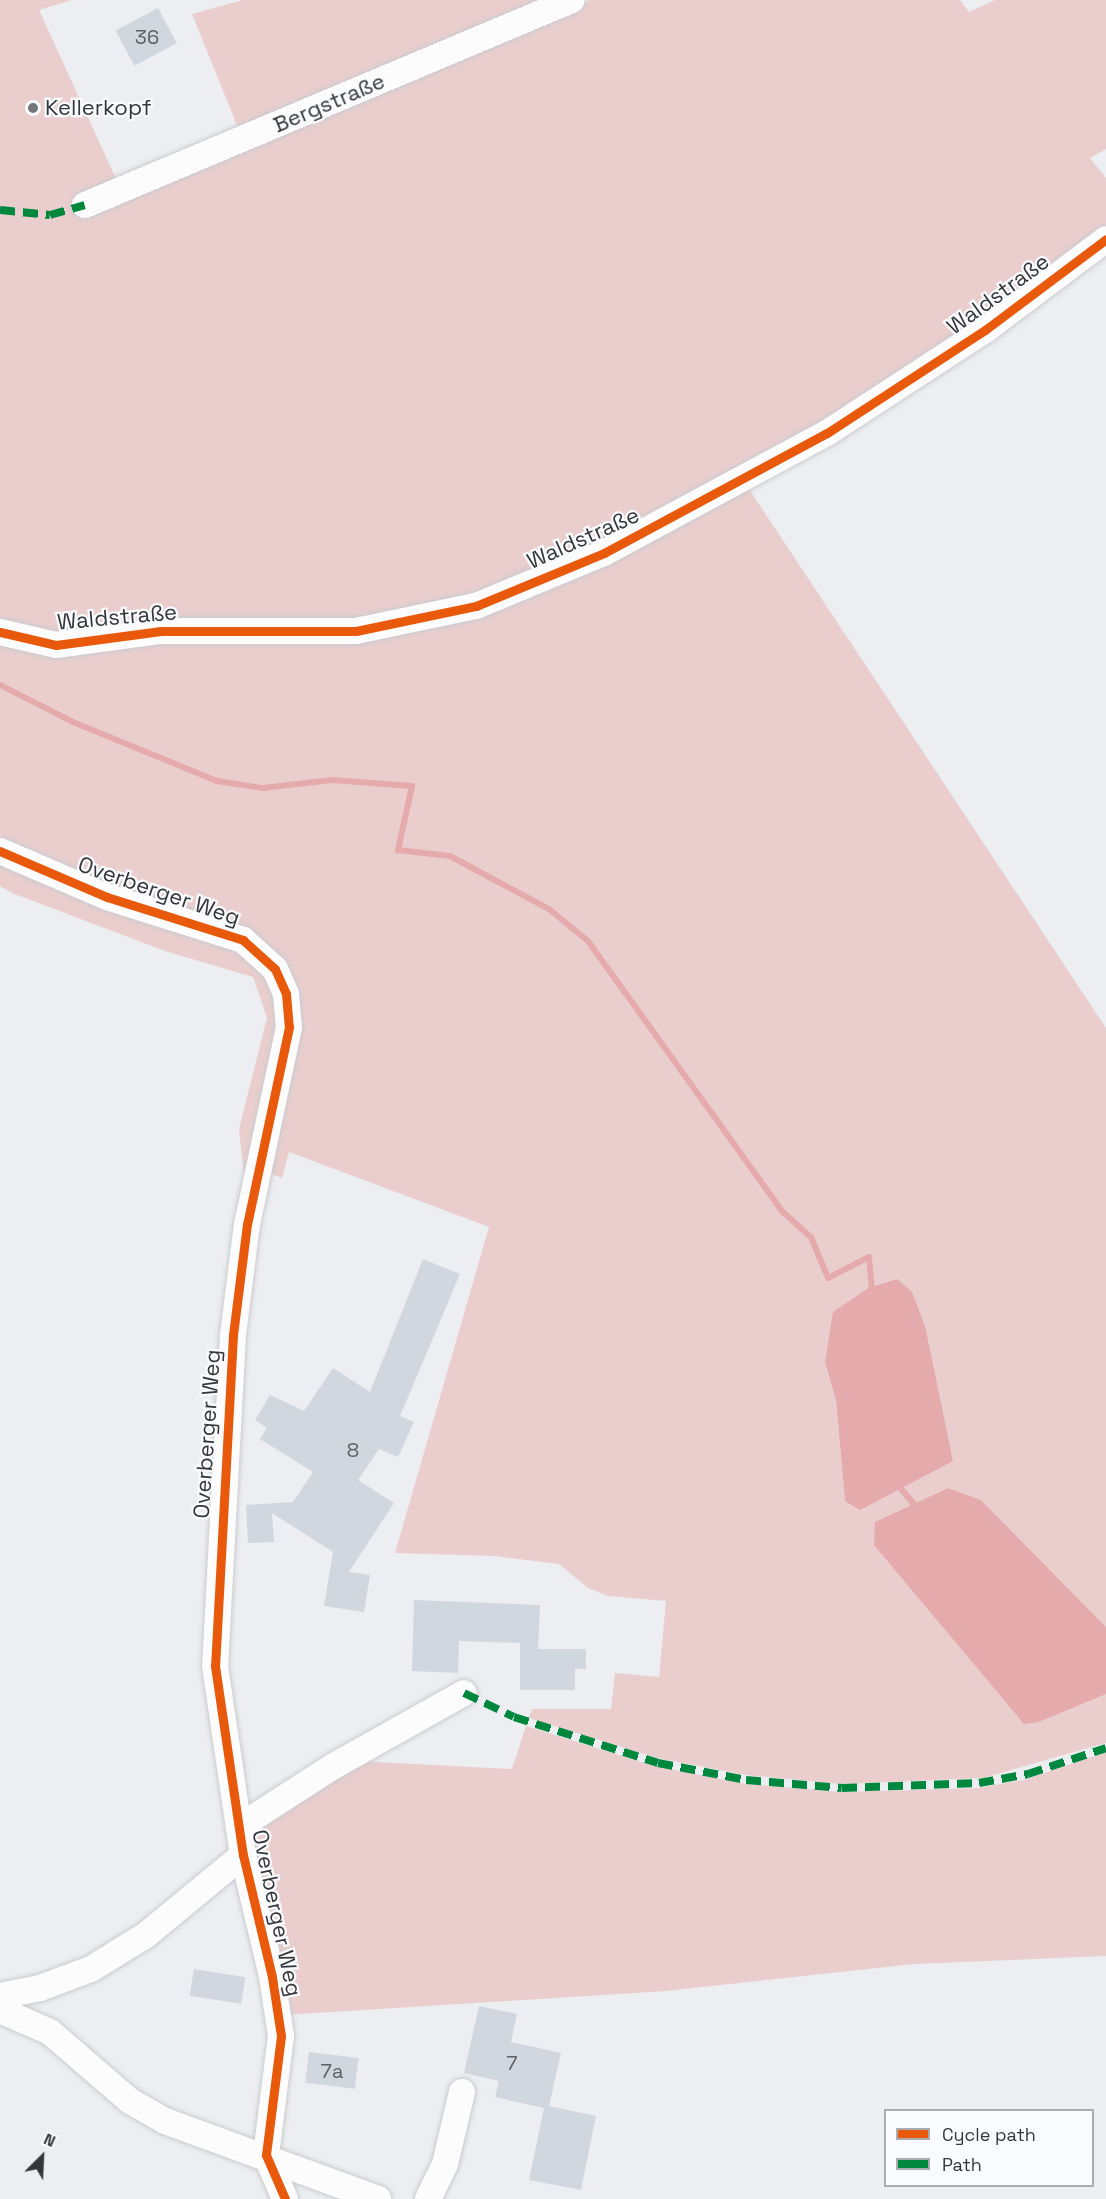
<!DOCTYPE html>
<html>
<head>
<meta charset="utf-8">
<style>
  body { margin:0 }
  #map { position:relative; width:1106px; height:2199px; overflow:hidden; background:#eceef1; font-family:"Space Grotesk",sans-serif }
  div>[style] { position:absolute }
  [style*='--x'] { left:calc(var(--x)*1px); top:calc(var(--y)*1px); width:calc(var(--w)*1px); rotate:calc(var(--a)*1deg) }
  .green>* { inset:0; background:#eacece }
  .water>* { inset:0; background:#e5aaab }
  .stream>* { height:6px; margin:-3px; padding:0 3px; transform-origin:3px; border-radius:3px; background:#e5aaab }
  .building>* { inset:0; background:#d1d7df; transform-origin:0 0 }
  .roads { filter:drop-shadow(0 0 2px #cacbce) drop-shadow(0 0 2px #cacbce) }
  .minor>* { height:26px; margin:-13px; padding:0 13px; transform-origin:13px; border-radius:13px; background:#fcfcfd }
  .quiet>* { height:8px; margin-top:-4px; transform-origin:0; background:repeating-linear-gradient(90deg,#00873e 0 15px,transparent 0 23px) }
  .cycleway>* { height:9px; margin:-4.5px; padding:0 4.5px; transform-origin:4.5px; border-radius:4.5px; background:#e8590c }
  .dots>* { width:16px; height:16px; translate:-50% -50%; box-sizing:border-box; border:3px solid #f9fbfe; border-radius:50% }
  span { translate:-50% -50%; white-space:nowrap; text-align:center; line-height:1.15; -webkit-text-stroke:4.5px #f9fbfe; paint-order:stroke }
  .number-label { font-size:20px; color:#5e6164 }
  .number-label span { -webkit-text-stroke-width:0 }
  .street-label { font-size:22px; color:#343638 }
  .poi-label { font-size:22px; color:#343638 }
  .left { translate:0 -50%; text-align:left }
  .legend { position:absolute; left:884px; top:2109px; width:210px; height:78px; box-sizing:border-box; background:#f9fbfe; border:2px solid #aaacaf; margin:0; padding:8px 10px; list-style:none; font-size:18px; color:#343638 }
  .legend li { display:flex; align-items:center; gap:12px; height:30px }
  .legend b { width:30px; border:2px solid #aaacaf }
  .north { position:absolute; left:12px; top:2127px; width:60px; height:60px; -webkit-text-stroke:4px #f9fbfe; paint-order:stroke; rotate:24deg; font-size:16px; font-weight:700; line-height:24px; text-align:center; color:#343638 }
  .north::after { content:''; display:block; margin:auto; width:21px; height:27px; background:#343638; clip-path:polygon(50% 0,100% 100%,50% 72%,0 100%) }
</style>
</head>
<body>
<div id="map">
  <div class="green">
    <div style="clip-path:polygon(0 0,72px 0,39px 10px,118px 183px,590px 0,960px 0,969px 12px,995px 0,1106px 0,1106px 149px,1090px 158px,1106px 178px,1106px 231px,859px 400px,709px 494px,474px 602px,356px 627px,56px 641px,0 630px)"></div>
    <div style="clip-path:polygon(243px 0,552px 0,239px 130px,192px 14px)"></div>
    <div style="clip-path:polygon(evenodd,747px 486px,1106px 1028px,1106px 1627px,981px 1500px,948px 1488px,875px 1522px,1039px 1722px,1106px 1694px,1106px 1743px,983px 1778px,842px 1784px,746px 1775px,657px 1758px,529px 1718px,532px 1709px,611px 1709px,615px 1673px,659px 1677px,666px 1601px,608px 1596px,588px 1588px,559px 1564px,495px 1556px,395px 1553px,489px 1227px,289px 1152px,282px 1178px,262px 1170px,292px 1027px,278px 965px,0 848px,0 635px,58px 647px,479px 609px,747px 486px,896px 1279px,912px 1292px,953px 1461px,845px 1501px,836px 1401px,825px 1362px,869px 1287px,896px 1279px)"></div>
    <div style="clip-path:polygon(0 857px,240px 944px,271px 972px,283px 1027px,253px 1166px,244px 1176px,239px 1129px,267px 1018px,253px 977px,165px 951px,12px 893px,0 886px)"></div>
    <div style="clip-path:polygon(526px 1726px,654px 1766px,746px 1784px,841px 1792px,977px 1788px,1024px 1780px,1106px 1752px,1106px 1956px,914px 1964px,666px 1991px,284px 2015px,246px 1832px,358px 1761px,512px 1769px)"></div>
  </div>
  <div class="water">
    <div style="clip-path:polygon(897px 1279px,912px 1292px,925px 1326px,953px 1461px,860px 1510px,845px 1501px,836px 1401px,825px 1362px,833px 1312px,870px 1287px)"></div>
    <div style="clip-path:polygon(948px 1488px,981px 1500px,1106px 1627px,1106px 1694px,1039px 1722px,1024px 1724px,874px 1545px,875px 1522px)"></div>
  </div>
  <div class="stream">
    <div style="--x:0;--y:685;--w:82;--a:26.9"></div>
    <div style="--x:73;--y:722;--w:156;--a:22.3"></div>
    <div style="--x:217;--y:781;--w:47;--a:8.7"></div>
    <div style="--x:263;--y:788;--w:69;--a:-6.6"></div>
    <div style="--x:332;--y:780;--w:80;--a:4.3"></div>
    <div style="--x:412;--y:786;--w:66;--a:102.3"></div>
    <div style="--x:398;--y:850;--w:52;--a:6.6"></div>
    <div style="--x:450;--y:856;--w:112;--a:28.2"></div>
    <div style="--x:549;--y:909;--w:50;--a:39.4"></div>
    <div style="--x:588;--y:941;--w:334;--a:54.3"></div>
    <div style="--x:783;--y:1212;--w:38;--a:42"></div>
    <div style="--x:811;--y:1237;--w:44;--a:67.5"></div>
    <div style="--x:828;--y:1278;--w:46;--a:-27.1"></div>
    <div style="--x:869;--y:1257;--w:37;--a:85"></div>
    <div style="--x:897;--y:1484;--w:33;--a:50"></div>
  </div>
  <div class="building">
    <div style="left:158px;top:8px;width:40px;height:48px;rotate:62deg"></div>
    <div style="clip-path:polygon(423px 1259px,460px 1274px,400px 1416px,414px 1422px,398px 1457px,379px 1449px,358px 1480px,394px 1503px,349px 1572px,370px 1575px,364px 1612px,324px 1606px,333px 1552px,272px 1513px,274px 1542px,248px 1543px,246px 1505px,293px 1502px,313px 1472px,260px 1439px,267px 1428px,255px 1420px,270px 1395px,304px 1411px,333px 1368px,370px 1392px)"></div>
    <div style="clip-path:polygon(414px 1600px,540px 1605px,538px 1649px,586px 1649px,586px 1669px,575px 1669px,575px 1690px,520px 1690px,520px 1643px,459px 1641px,458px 1673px,412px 1671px)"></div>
    <div style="left:194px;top:1969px;width:52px;height:27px;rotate:9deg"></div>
    <div style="clip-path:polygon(479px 2006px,517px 2014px,511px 2042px,561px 2053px,549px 2106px,596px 2116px,581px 2190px,529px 2180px,544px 2108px,495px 2097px,499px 2081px,464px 2073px)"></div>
    <div style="left:309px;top:2052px;width:50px;height:31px;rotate:7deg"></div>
  </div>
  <div class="roads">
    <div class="minor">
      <div style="--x:85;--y:205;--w:528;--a:-22.83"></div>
      <div style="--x:0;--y:632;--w:57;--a:13.1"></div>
      <div style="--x:56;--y:645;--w:106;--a:-7.6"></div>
      <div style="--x:161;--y:631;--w:195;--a:0"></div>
      <div style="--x:356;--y:631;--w:123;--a:-11.8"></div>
      <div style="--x:476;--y:606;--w:139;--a:-22.5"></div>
      <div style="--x:604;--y:553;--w:253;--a:-28.3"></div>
      <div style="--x:827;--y:433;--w:189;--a:-33.1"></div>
      <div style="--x:985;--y:330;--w:151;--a:-36.9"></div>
      <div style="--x:0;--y:851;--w:116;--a:23.3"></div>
      <div style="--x:107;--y:897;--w:143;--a:17.5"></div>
      <div style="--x:243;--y:940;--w:43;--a:42.2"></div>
      <div style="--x:275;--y:969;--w:27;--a:66"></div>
      <div style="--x:286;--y:994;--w:33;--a:85"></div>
      <div style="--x:289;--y:1027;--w:201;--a:102"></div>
      <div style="--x:247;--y:1224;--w:112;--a:97.2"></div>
      <div style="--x:233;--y:1335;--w:331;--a:93.1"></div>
      <div style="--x:215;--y:1666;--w:191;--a:81.6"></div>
      <div style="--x:243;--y:1855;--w:125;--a:76.6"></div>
      <div style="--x:272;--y:1977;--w:60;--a:81.3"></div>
      <div style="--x:281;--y:2036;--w:120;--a:97.2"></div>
      <div style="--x:266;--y:2155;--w:48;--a:66.6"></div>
      <div style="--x:239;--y:1827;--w:111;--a:-32.8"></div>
      <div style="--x:332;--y:1767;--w:151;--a:-29.3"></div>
      <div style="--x:0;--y:1996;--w:41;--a:-11.3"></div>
      <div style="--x:40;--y:1988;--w:54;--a:-20.4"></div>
      <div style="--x:91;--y:1969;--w:65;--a:-31.7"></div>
      <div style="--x:146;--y:1935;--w:126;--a:-39.5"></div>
      <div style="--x:0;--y:2010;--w:55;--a:23.7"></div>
      <div style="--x:50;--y:2032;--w:106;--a:40.8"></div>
      <div style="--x:130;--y:2101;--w:40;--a:29.7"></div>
      <div style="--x:165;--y:2121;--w:227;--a:20.1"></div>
      <div style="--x:428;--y:2199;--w:39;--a:-64"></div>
      <div style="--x:445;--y:2164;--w:74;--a:-76.7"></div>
    </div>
  </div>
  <div class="quiet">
    <div style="--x:0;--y:210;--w:50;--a:5.7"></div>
    <div style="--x:50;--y:215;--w:36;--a:-16"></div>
    <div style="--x:464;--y:1693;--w:55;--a:25.6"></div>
    <div style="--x:514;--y:1717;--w:151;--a:17.7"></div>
    <div style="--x:658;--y:1763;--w:90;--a:10.9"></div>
    <div style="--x:746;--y:1780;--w:96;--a:4.8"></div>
    <div style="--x:842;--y:1788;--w:137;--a:-2.1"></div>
    <div style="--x:979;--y:1783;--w:50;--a:-10.4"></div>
    <div style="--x:1028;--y:1774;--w:82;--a:-18.4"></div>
  </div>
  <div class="cycleway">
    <div style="--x:0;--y:632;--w:57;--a:13.1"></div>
    <div style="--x:56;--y:645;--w:106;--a:-7.6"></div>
    <div style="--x:161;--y:631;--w:195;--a:0"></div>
    <div style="--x:356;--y:631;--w:123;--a:-11.8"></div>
    <div style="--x:476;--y:606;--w:139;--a:-22.5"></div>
    <div style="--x:604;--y:553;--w:253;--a:-28.3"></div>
    <div style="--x:827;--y:433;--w:189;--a:-33.1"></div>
    <div style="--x:985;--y:330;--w:151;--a:-36.9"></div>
    <div style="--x:0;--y:851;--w:116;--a:23.3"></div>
    <div style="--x:107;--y:897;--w:143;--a:17.5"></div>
    <div style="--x:243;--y:940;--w:43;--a:42.2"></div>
    <div style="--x:275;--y:969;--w:27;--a:66"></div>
    <div style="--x:286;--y:994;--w:33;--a:85"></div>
    <div style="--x:289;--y:1027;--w:201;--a:102"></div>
    <div style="--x:247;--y:1224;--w:112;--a:97.2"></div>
    <div style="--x:233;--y:1335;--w:331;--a:93.1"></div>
    <div style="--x:215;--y:1666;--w:191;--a:81.6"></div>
    <div style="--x:243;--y:1855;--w:125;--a:76.6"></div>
    <div style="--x:272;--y:1977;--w:60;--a:81.3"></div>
    <div style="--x:281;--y:2036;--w:120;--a:97.2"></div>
    <div style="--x:266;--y:2155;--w:48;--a:66.6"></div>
  </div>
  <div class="dots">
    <div style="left:33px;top:108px;background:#747679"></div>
  </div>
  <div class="number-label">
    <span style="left:147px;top:37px">36</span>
    <span style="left:353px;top:1450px">8</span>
    <span style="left:512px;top:2063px">7</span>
    <span style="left:332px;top:2071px">7a</span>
  </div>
  <div class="street-label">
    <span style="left:329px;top:103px;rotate:-23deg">Bergstraße</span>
    <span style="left:998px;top:294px;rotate:-36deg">Waldstraße</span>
    <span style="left:583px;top:538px;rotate:-24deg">Waldstraße</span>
    <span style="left:117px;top:617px;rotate:-5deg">Waldstraße</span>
    <span style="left:159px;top:891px;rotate:19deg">Overberger Weg</span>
    <span style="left:207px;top:1434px;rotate:-86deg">Overberger Weg</span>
    <span style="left:277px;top:1913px;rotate:78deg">Overberger Weg</span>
  </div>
  <div class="poi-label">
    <span class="left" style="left:45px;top:108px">Kellerkopf</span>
  </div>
  <ul class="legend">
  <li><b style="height:8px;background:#e8590c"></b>Cycle path</li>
  <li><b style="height:8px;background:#00873e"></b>Path</li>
  </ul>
  <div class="north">N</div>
</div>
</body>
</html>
